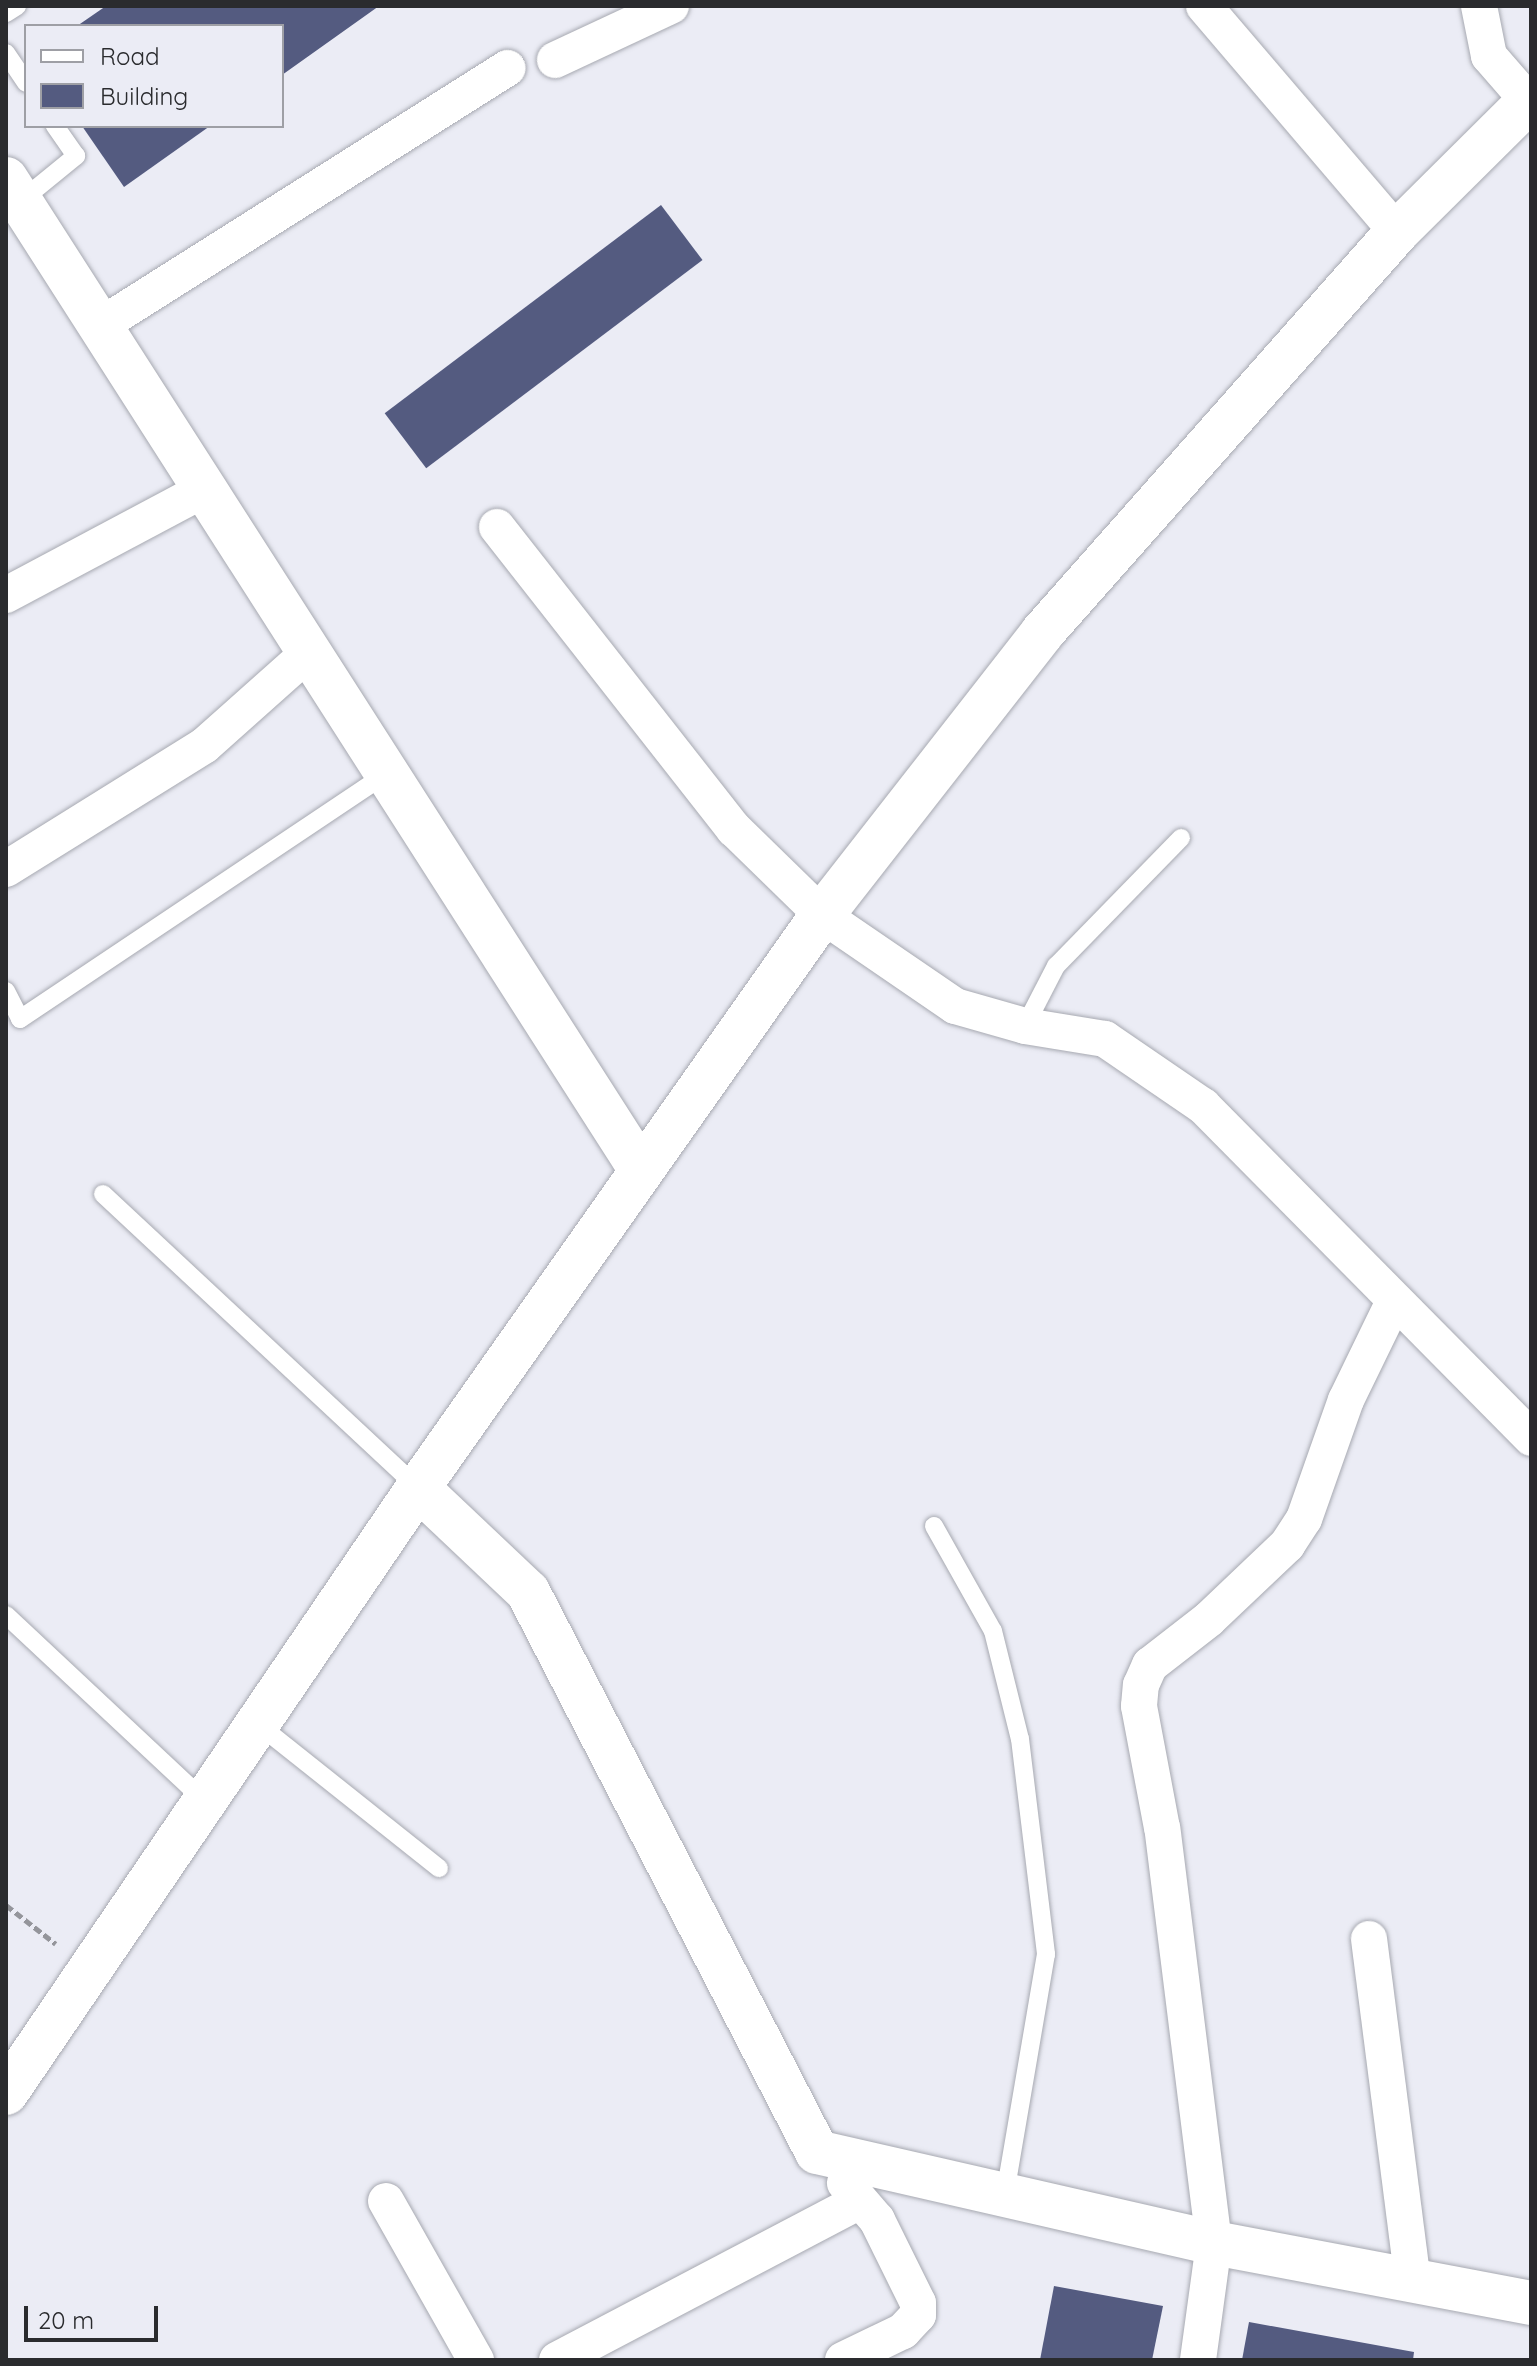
<!DOCTYPE html>
<html>
<head>
<meta charset="utf-8">
<style>
  body { margin:0 }
  #map { position:relative; width:1537px; height:2366px; overflow:hidden; background:#ebecf5; font-family:Quicksand,sans-serif }
  div>[style] { position:absolute }
  [style*='--x'] { left:calc(var(--x)*1px); top:calc(var(--y)*1px); width:calc(var(--w)*1px); rotate:calc(var(--a)*1deg) }
  .building>* { inset:0; background:#545b80; transform-origin:0 0 }
  .path>* { height:5px; margin-top:-2.5px; transform-origin:0; background:repeating-linear-gradient(90deg,#94959b 0 8px,transparent 0 12px) }
  .roads { filter:drop-shadow(0 0 2px #a7a9b1) drop-shadow(0 0 2px #a7a9b1) }
  .lane>* { height:18px; margin:-9px; padding:0 9px; transform-origin:9px; border-radius:9px; background:#fff }
  .street>* { height:36px; margin:-18px; padding:0 18px; transform-origin:18px; border-radius:18px; background:#fff }
  .secondary>* { height:44px; margin:-22px; padding:0 22px; transform-origin:22px; border-radius:22px; background:#fff }
  span { translate:-50% -50%; white-space:nowrap; text-align:center; line-height:1.15; -webkit-text-stroke:8px #ebecf5; paint-order:stroke }
  .frame { position:absolute; inset:0; border:8px solid #2a2b2e; pointer-events:none }
  .legend { position:absolute; left:24px; top:24px; width:260px; height:104px; box-sizing:border-box; background:#ebecf5; border:2px solid #9e9fa5; margin:0; padding:10px 14px; list-style:none; font-size:24px; color:#2a2b2e }
  .legend li { display:flex; align-items:center; gap:16px; height:40px }
  .legend b { width:40px; border:2px solid #9e9fa5 }
  .scale { position:absolute; left:24px; top:2306px; width:134px; height:36px; box-sizing:border-box; border:4px solid #2a2b2e; border-top:0; padding-left:10px; font-size:24px; line-height:28px; white-space:nowrap; color:#2a2b2e; -webkit-text-stroke:6px #ebecf5; paint-order:stroke }
</style>
</head>
<body>
<div id="map">
  <div class="building">
    <div style="clip-path:polygon(106px 6px,379px 6px,282px 75px,282px 26px,77px 26px)"></div>
    <div style="clip-path:polygon(82px 126px,210px 126px,124px 187px)"></div>
    <div style="left:661px;top:205px;width:69px;height:346px;rotate:53deg"></div>
    <div style="clip-path:polygon(1054px 2286px,1163px 2306px,1152px 2360px,1040px 2360px)"></div>
    <div style="clip-path:polygon(1249px 2322px,1414px 2352px,1413px 2360px,1242px 2360px)"></div>
  </div>
  <div class="path">
    <div style="--x:6;--y:1905;--w:63;--a:38"></div>
  </div>
  <div class="roads">
    <div class="lane">
      <div style="--x:6;--y:13;--w:13;--a:-32"></div>
      <div style="--x:6;--y:53;--w:36;--a:56"></div>
      <div style="--x:22;--y:200;--w:70;--a:-39.2"></div>
      <div style="--x:76;--y:156;--w:37;--a:-125"></div>
      <div style="--x:6;--y:991;--w:31;--a:63"></div>
      <div style="--x:20;--y:1019;--w:440;--a:-33.8"></div>
      <div style="--x:1025;--y:1026;--w:68;--a:-62.7"></div>
      <div style="--x:1056;--y:966;--w:179;--a:-45.7"></div>
      <div style="--x:103;--y:1194;--w:431;--a:43"></div>
      <div style="--x:934;--y:1526;--w:120;--a:60.7"></div>
      <div style="--x:993;--y:1631;--w:111;--a:76"></div>
      <div style="--x:1020;--y:1739;--w:217;--a:83.1"></div>
      <div style="--x:1046;--y:1954;--w:244;--a:99.7"></div>
      <div style="--x:6;--y:1615;--w:272;--a:43.1"></div>
      <div style="--x:259;--y:1725;--w:230;--a:38.5"></div>
    </div>
    <div class="street">
      <div style="--x:1204;--y:6;--w:297;--a:49.5"></div>
      <div style="--x:1479;--y:6;--w:51;--a:78.7"></div>
      <div style="--x:1489;--y:56;--w:61;--a:49"></div>
      <div style="--x:555;--y:60;--w:128;--a:-25"></div>
      <div style="--x:101;--y:325;--w:481;--a:-32.3"></div>
      <div style="--x:497;--y:527;--w:384;--a:51.9"></div>
      <div style="--x:734;--y:829;--w:123;--a:44.3"></div>
      <div style="--x:822;--y:915;--w:161;--a:34.4"></div>
      <div style="--x:955;--y:1006;--w:73;--a:15.9"></div>
      <div style="--x:1025;--y:1026;--w:81;--a:9.2"></div>
      <div style="--x:1105;--y:1039;--w:119;--a:34.4"></div>
      <div style="--x:1203;--y:1106;--w:467;--a:45.3"></div>
      <div style="--x:6;--y:595;--w:225;--a:-28"></div>
      <div style="--x:6;--y:869;--w:234;--a:-31.9"></div>
      <div style="--x:205;--y:745;--w:137;--a:-41.7"></div>
      <div style="--x:1369;--y:1939;--w:346;--a:82.7"></div>
      <div style="--x:386;--y:2201;--w:183;--a:60.5"></div>
      <div style="--x:557;--y:2360;--w:342;--a:-27.7"></div>
      <div style="--x:843;--y:2360;--w:67;--a:-25.8"></div>
      <div style="--x:903;--y:2331;--w:22;--a:-47"></div>
      <div style="--x:918;--y:2315;--w:12;--a:-90"></div>
      <div style="--x:918;--y:2303;--w:93;--a:-116.3"></div>
      <div style="--x:877;--y:2220;--w:49;--a:-130.9"></div>
      <div style="--x:1198;--y:2360;--w:118;--a:-82.2"></div>
      <div style="--x:1214;--y:2243;--w:418;--a:-97.1"></div>
      <div style="--x:1162;--y:1828;--w:124;--a:-100.7"></div>
      <div style="--x:1139;--y:1706;--w:21;--a:-85"></div>
      <div style="--x:1141;--y:1685;--w:22;--a:-66"></div>
      <div style="--x:1150;--y:1665;--w:75;--a:-37.9"></div>
      <div style="--x:1209;--y:1619;--w:108;--a:-43.5"></div>
      <div style="--x:1287;--y:1545;--w:31;--a:-57"></div>
      <div style="--x:1304;--y:1519;--w:126;--a:-70.6"></div>
      <div style="--x:1346;--y:1400;--w:110;--a:-64.1"></div>
    </div>
    <div class="secondary">
      <div style="--x:6;--y:179;--w:1177;--a:57.35"></div>
      <div style="--x:418;--y:1488;--w:151;--a:43.4"></div>
      <div style="--x:528;--y:1592;--w:630;--a:62.7"></div>
      <div style="--x:817;--y:2152;--w:407;--a:12.9"></div>
      <div style="--x:1214;--y:2243;--w:323;--a:10.7"></div>
      <div style="--x:6;--y:2093;--w:732;--a:-55.75"></div>
      <div style="--x:418;--y:1488;--w:701;--a:-54.81"></div>
      <div style="--x:822;--y:915;--w:358;--a:-52"></div>
      <div style="--x:1042;--y:633;--w:536;--a:-48.48"></div>
      <div style="--x:1397;--y:232;--w:189;--a:-44.8"></div>
    </div>
  </div>
  <div class="frame"></div>
  <ul class="legend">
  <li><b style="height:10px;background:#fff"></b>Road</li>
  <li><b style="height:22px;background:#545b80"></b>Building</li>
  </ul>
  <div class="scale">20 m</div>
</div>
</body>
</html>
